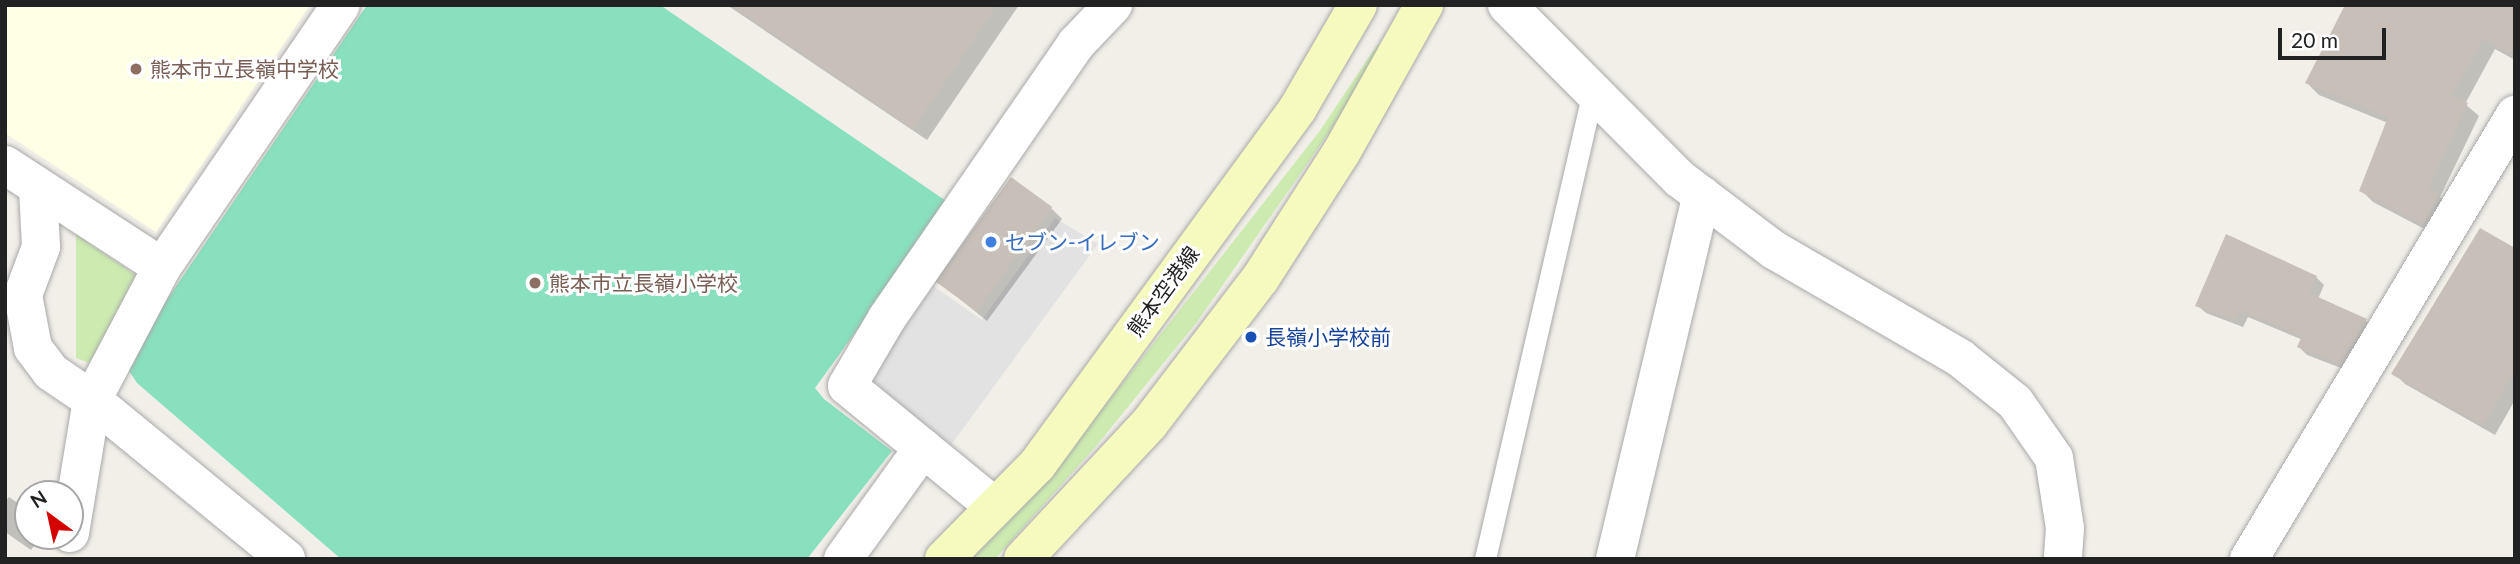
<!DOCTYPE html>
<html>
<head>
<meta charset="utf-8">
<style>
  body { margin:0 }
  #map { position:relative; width:2520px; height:564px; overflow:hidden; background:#f2efe9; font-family:Lato,"Noto Sans JP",sans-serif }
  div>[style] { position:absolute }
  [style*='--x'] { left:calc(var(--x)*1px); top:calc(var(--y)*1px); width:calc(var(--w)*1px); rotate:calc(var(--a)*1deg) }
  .education>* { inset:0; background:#ffffe5 }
  .grass>* { inset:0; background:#cdebb0 }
  .pitch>* { inset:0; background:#88e0be }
  .parking>* { inset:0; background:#e2e2e2 }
  .shadow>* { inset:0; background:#0003 }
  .building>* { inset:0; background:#c7bfb8; transform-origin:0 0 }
  .roads { filter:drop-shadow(0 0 2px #a9a9a9) drop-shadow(0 0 2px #a9a9a9) }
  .service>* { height:21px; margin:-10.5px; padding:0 10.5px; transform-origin:10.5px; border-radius:10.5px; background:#fff }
  .minor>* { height:38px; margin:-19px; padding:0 19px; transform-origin:19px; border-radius:19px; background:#fff }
  .secondary>* { height:38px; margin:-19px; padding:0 19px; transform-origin:19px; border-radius:19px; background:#f7fabf }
  .dots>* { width:19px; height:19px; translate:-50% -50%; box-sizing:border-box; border:4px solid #fff; border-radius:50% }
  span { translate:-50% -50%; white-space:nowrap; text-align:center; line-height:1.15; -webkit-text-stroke:6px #fff; paint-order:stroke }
  .education-label { font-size:21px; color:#785e54 }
  .left { translate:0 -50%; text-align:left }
  .shop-label { font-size:21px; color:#366cbe }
  .street-label { font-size:21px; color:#222 }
  .transit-label { font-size:21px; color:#164399 }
  .frame { position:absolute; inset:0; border:7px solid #222; pointer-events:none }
  .north { position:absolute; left:14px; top:480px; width:70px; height:70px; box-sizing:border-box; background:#fff; border:2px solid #a7a7a7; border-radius:50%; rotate:327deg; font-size:19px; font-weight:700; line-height:28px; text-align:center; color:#222 }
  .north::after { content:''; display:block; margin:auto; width:24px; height:32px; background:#d40000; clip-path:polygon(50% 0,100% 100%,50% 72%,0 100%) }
  .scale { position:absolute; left:2278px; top:28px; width:108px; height:32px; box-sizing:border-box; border:4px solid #222; border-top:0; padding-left:9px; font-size:21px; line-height:24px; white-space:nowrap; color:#222; -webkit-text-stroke:5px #fff; paint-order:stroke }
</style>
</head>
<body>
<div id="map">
  <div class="education">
    <div style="clip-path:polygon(5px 5px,310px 5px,156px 232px,5px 133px)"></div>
  </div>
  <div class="grass">
    <div style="clip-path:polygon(1377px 45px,1383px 48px,1328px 134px,1197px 322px,1097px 445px,995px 559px,972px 559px,1085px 431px,1319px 132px)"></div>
    <div style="clip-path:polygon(76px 234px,146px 282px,92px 364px,76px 358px)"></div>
  </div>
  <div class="pitch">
    <div style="clip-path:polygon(367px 5px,660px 5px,949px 203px,815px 388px,824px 399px,892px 451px,807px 559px,341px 559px,137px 383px,124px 363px)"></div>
  </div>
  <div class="parking">
    <div style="clip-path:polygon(1055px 218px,1098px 244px,951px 445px,874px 390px,871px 374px,933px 286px,982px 320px)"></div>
  </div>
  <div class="shadow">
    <div style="clip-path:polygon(727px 5px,1019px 5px,927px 140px)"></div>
    <div style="clip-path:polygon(2515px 11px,2515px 60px,2495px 49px,2465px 104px,2479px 116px,2440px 197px,2449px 207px,2436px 235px,2373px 202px,2361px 190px,2388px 123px,2319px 95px,2307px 83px)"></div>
    <div style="clip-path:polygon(1051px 208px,1062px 219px,987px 321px,940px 283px)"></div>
    <div style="clip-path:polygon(2515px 250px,2515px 400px,2495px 435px,2405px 384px,2394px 373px)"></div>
    <div style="clip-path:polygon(2316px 277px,2324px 285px,2318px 299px,2366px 321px,2374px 329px,2349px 371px,2307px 355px,2299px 347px,2303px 340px,2248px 317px,2243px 327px,2206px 313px,2197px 305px)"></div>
    <div style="clip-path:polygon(9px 497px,28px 510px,28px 536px,41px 536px,31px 550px,5px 532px,5px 502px)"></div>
  </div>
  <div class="building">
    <div style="clip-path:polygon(731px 5px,997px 5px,913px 129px)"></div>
    <div style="clip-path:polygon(2345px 5px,2515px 5px,2515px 55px,2483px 39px,2451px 96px,2468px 103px,2428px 188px,2439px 193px,2424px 225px,2359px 191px,2388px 117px,2305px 83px)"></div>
    <div style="left:1011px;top:177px;width:51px;height:129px;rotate:36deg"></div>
    <div style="clip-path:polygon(2480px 228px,2515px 248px,2515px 371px,2483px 425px,2391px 374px)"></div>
    <div style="clip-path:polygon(2226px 234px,2317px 276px,2309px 293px,2367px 319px,2341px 364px,2297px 347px,2302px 336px,2239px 310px,2235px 320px,2195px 306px)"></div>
  </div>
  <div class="roads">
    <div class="service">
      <div style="--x:1485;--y:559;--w:481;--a:-77"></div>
    </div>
    <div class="minor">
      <div style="--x:1507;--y:5;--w:245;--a:45.2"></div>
      <div style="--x:1680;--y:179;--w:118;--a:37.1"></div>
      <div style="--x:1774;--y:250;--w:215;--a:30.1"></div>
      <div style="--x:1960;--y:358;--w:70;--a:38.7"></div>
      <div style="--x:2015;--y:402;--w:68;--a:55.1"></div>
      <div style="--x:2054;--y:458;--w:71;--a:81.1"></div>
      <div style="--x:2065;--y:528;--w:31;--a:94"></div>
      <div style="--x:5;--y:165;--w:187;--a:33"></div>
      <div style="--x:38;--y:189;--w:58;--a:87"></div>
      <div style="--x:41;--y:247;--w:51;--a:110.6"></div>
      <div style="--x:23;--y:295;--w:54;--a:79.3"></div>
      <div style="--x:33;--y:348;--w:30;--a:53"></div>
      <div style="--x:51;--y:372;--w:50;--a:34.3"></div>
      <div style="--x:92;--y:400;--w:251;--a:39.3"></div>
      <div style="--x:995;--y:507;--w:191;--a:-140.7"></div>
      <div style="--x:847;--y:386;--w:79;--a:-59.5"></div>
      <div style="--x:887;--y:318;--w:333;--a:-55.4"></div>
      <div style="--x:1076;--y:44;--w:54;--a:-46.5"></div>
      <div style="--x:70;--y:533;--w:135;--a:-80.6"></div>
      <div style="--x:92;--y:400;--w:150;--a:-62.2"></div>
      <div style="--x:162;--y:267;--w:317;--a:-55.7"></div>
      <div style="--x:843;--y:559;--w:137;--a:-54.2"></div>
      <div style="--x:1615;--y:559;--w:374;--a:-76.6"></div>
      <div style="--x:2249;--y:559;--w:518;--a:-59.07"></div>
    </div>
    <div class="secondary">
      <div style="--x:944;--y:559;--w:132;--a:-45.3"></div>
      <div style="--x:1037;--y:465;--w:442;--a:-53.8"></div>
      <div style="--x:1298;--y:108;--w:119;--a:-59.8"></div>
      <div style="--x:1023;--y:559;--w:185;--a:-47"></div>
      <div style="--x:1149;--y:424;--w:183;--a:-52.6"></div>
      <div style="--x:1260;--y:279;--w:150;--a:-57.3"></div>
      <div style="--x:1341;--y:153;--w:170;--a:-60.7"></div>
    </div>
  </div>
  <div class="dots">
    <div style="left:136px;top:69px;background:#8d6e63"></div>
    <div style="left:991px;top:242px;background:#3f7fe0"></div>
    <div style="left:535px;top:283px;background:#8d6e63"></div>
    <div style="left:1251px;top:337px;background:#1a4fb4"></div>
  </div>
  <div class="education-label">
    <span class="left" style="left:150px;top:69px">熊本市立長嶺中学校</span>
    <span class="left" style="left:549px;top:283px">熊本市立長嶺小学校</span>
  </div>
  <div class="shop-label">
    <span class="left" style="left:1005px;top:242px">セブン-イレブン</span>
  </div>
  <div class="street-label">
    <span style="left:1163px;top:291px;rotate:-54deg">熊本空港線</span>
  </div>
  <div class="transit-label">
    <span class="left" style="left:1265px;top:337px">長嶺小学校前</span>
  </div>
  <div class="frame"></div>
  <div class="north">N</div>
  <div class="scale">20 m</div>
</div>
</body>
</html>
